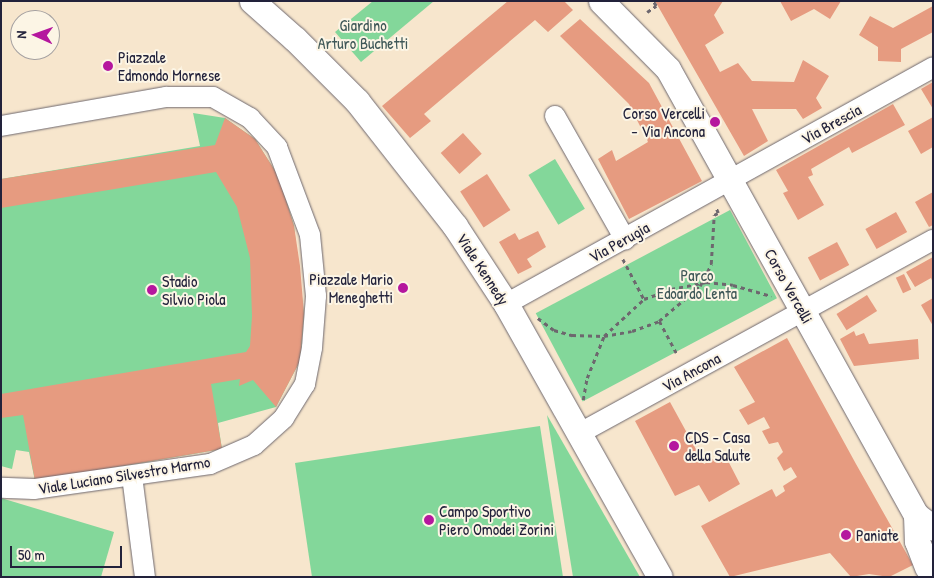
<!DOCTYPE html>
<html>
<head>
<meta charset="utf-8">
<style>
  body { margin:0 }
  #map { position:relative; width:934px; height:578px; overflow:hidden; background:#f7e6cd; font-family:"Patrick Hand",sans-serif }
  div>[style] { position:absolute }
  [style*='--x'] { left:calc(var(--x)*1px); top:calc(var(--y)*1px); width:calc(var(--w)*1px); rotate:calc(var(--a)*1deg) }
  .green>* { inset:0; background:#83d79a; transform-origin:0 0 }
  .building>* { inset:0; background:#e69b80; transform-origin:0 0 }
  .path>* { height:2.5px; margin-top:-1.25px; transform-origin:0; background:repeating-linear-gradient(90deg,#6d676e 0 4px,transparent 0 8px) }
  .roads { filter:drop-shadow(0 0 1px #6d676e) drop-shadow(0 0 1px #6d676e) }
  .minor>* { height:20px; margin:-10px; padding:0 10px; transform-origin:10px; border-radius:10px; background:#fff }
  .major>* { height:25px; margin:-12.5px; padding:0 12.5px; transform-origin:12.5px; border-radius:12.5px; background:#fff }
  .dots>* { width:14px; height:14px; translate:-50% -50%; box-sizing:border-box; border:2px solid #fcf5e5; border-radius:50% }
  span { translate:-50% -50%; white-space:nowrap; text-align:center; line-height:1.15; -webkit-text-stroke:4px #fcf5e5; paint-order:stroke }
  .park-label { font-size:16px; color:#3f5858 }
  .poi-label { font-size:16px; color:#22223b }
  .left { translate:0 -50%; text-align:left }
  .right { translate:-100% -50%; text-align:right }
  .street-label { font-size:16px; color:#22223b }
  .frame { position:absolute; inset:0; border:2px solid #22223b; pointer-events:none }
  .north { position:absolute; left:10px; top:10px; width:50px; height:50px; box-sizing:border-box; background:#fcf5e5; border:1px solid #a5a1a1; border-radius:50%; rotate:272deg; font-size:14px; font-weight:700; line-height:20px; text-align:center; color:#22223b }
  .north::after { content:''; display:block; margin:auto; width:18px; height:22px; background:#b5179e; clip-path:polygon(50% 0,100% 100%,50% 72%,0 100%) }
  .scale { position:absolute; left:10px; top:546px; width:112px; height:22px; box-sizing:border-box; border:2px solid #22223b; border-top:0; padding-left:6px; font-size:15px; line-height:18px; white-space:nowrap; color:#22223b; -webkit-text-stroke:4px #fcf5e5; paint-order:stroke }
</style>
</head>
<body>
<div id="map">
  <div class="green">
    <div style="clip-path:polygon(373px 1px,434px 1px,361px 62px,335px 32px)"></div>
    <div style="clip-path:polygon(193px 113px,225px 118px,255px 139px,279px 177px,294px 226px,304px 314px,300px 361px,276px 407px,218px 423px,222px 449px,35px 481px,29px 452px,16px 450px,12px 469px,1px 466px,1px 179px,200px 146px)"></div>
    <div style="left:555px;top:159px;width:58px;height:31px;rotate:59deg"></div>
    <div style="left:730px;top:210px;width:100px;height:220px;rotate:62deg"></div>
    <div style="clip-path:polygon(547px 415px,640px 577px,573px 577px)"></div>
    <div style="clip-path:polygon(540px 426px,563px 577px,312px 577px,295px 463px)"></div>
    <div style="clip-path:polygon(1px 498px,114px 532px,101px 577px,1px 577px)"></div>
  </div>
  <div class="building">
    <div style="clip-path:polygon(508px 1px,564px 1px,573px 10px,548px 32px,535px 20px,424px 114px,431px 121px,410px 138px,382px 106px)"></div>
    <div style="clip-path:polygon(655px 1px,723px 1px,714px 15px,724px 33px,705px 45px,720px 72px,738px 63px,752px 81px,794px 82px,803px 60px,829px 76px,816px 98px,822px 108px,803px 119px,796px 109px,752px 109px,768px 141px,744px 156px)"></div>
    <div style="clip-path:polygon(780px 1px,841px 1px,830px 19px,814px 9px,791px 21px)"></div>
    <div style="clip-path:polygon(933px 6px,933px 32px,901px 49px,901px 62px,878px 61px,878px 47px,859px 35px,870px 16px,893px 28px)"></div>
    <div style="clip-path:polygon(580px 19px,649px 83px,702px 181px,629px 219px,598px 159px,612px 150px,616px 161px,648px 142px,629px 104px,560px 36px)"></div>
    <div style="clip-path:polygon(933px 82px,933px 109px,921px 89px)"></div>
    <div style="clip-path:polygon(893px 104px,905px 125px,852px 153px,849px 147px,811px 169px,813px 175px,808px 177px,824px 205px,798px 220px,783px 193px,788px 191px,776px 170px)"></div>
    <div style="clip-path:polygon(933px 117px,933px 147px,921px 154px,908px 131px)"></div>
    <div style="clip-path:polygon(225px 118px,255px 139px,279px 177px,294px 226px,300px 266px,304px 314px,300px 361px,276px 407px,253px 380px,239px 386px,240px 379px,211px 384px,222px 449px,35px 481px,23px 415px,1px 418px,1px 394px,246px 352px,250px 346px,252px 316px,250px 258px,237px 207px,216px 172px,1px 208px,1px 179px,215px 145px)"></div>
    <div style="left:463px;top:133px;width:28px;height:30px;rotate:48deg"></div>
    <div style="left:487px;top:174px;width:43px;height:32px;rotate:57deg"></div>
    <div style="clip-path:polygon(933px 192px,933px 225px,929px 227px,915px 202px)"></div>
    <div style="left:896px;top:212px;width:23px;height:35px;rotate:61deg"></div>
    <div style="clip-path:polygon(538px 231px,546px 247px,527px 259px,532px 267px,518px 274px,499px 242px,515px 233px,519px 240px)"></div>
    <div style="left:837px;top:242px;width:26px;height:33px;rotate:62deg"></div>
    <div style="clip-path:polygon(933px 257px,933px 283px,931px 278px,915px 287px,906px 272px)"></div>
    <div style="left:904px;top:274px;width:17px;height:9px;rotate:65deg"></div>
    <div style="left:867px;top:295px;width:19px;height:36px;rotate:58deg"></div>
    <div style="clip-path:polygon(933px 298px,933px 326px,921px 305px)"></div>
    <div style="clip-path:polygon(854px 331px,856px 336px,864px 333px,869px 344px,918px 339px,919px 359px,854px 366px,840px 339px)"></div>
    <div style="clip-path:polygon(787px 338px,856px 464px,913px 565px,889px 577px,869px 574px,851px 577px,830px 553px,730px 577px,709px 540px,701px 526px,772px 489px,776px 497px,785px 491px,783px 486px,797px 477px,791px 467px,784px 471px,777px 458px,783px 452px,778px 442px,769px 444px,762px 431px,770px 428px,764px 417px,748px 425px,739px 410px,755px 402px,734px 367px)"></div>
    <div style="clip-path:polygon(670px 402px,704px 464px,724px 453px,740px 484px,709px 502px,699px 485px,675px 496px,635px 421px)"></div>
  </div>
  <div class="path">
    <div style="--x:647;--y:12;--w:11;--a:-34"></div>
    <div style="--x:656;--y:6;--w:6;--a:-121"></div>
    <div style="--x:623;--y:259;--w:45;--a:62.3"></div>
    <div style="--x:538;--y:318;--w:20;--a:37"></div>
    <div style="--x:554;--y:330;--w:19;--a:16"></div>
    <div style="--x:572;--y:335;--w:32;--a:2"></div>
    <div style="--x:604;--y:336;--w:28;--a:-10"></div>
    <div style="--x:632;--y:331;--w:29;--a:-20"></div>
    <div style="--x:676;--y:353;--w:36;--a:-118"></div>
    <div style="--x:659;--y:321;--w:54;--a:-40.5"></div>
    <div style="--x:700;--y:286;--w:25;--a:-63"></div>
    <div style="--x:711;--y:264;--w:49;--a:-86.5"></div>
    <div style="--x:714;--y:215;--w:4;--a:-27"></div>
    <div style="--x:718;--y:213;--w:5;--a:-112"></div>
    <div style="--x:583;--y:400;--w:22;--a:-80"></div>
    <div style="--x:587;--y:378;--w:45;--a:-68"></div>
    <div style="--x:604;--y:336;--w:54;--a:-42.8"></div>
    <div style="--x:644;--y:299;--w:29;--a:-20"></div>
    <div style="--x:671;--y:289;--w:36;--a:-11"></div>
    <div style="--x:706;--y:282;--w:27;--a:6"></div>
    <div style="--x:733;--y:285;--w:40;--a:16"></div>
  </div>
  <div class="roads">
    <div class="minor">
      <div style="--x:555;--y:116;--w:142;--a:60.4"></div>
      <div style="--x:1;--y:126;--w:168;--a:-10"></div>
      <div style="--x:166;--y:97;--w:47;--a:0"></div>
      <div style="--x:213;--y:97;--w:43;--a:29.6"></div>
      <div style="--x:250;--y:118;--w:40;--a:47"></div>
      <div style="--x:277;--y:147;--w:94;--a:69.4"></div>
      <div style="--x:310;--y:235;--w:61;--a:84.4"></div>
      <div style="--x:316;--y:296;--w:52;--a:94.4"></div>
      <div style="--x:312;--y:348;--w:37;--a:101"></div>
      <div style="--x:305;--y:384;--w:40;--a:122"></div>
      <div style="--x:284;--y:418;--w:40;--a:138"></div>
      <div style="--x:254;--y:445;--w:48;--a:156.6"></div>
      <div style="--x:210;--y:464;--w:178;--a:171.9"></div>
      <div style="--x:34;--y:489;--w:33;--a:-178"></div>
      <div style="--x:506;--y:304;--w:488;--a:-29"></div>
      <div style="--x:580;--y:433;--w:402;--a:-28.7"></div>
      <div style="--x:132;--y:476;--w:102;--a:82.7"></div>
    </div>
    <div class="major">
      <div style="--x:252;--y:1;--w:57;--a:41.5"></div>
      <div style="--x:295;--y:39;--w:88;--a:45"></div>
      <div style="--x:357;--y:101;--w:159;--a:51.9"></div>
      <div style="--x:455;--y:226;--w:93;--a:56.8"></div>
      <div style="--x:506;--y:304;--w:313;--a:60.6"></div>
      <div style="--x:601;--y:1;--w:95;--a:45.4"></div>
      <div style="--x:668;--y:69;--w:510;--a:60.92"></div>
      <div style="--x:916;--y:515;--w:21;--a:37"></div>
      <div style="--x:916;--y:515;--w:26;--a:88"></div>
      <div style="--x:917;--y:541;--w:28;--a:69"></div>
    </div>
  </div>
  <div class="dots">
    <div style="left:108px;top:66px;background:#b5179e"></div>
    <div style="left:715px;top:122px;background:#b5179e"></div>
    <div style="left:403px;top:288px;background:#b5179e"></div>
    <div style="left:152px;top:290px;background:#b5179e"></div>
    <div style="left:674px;top:446px;background:#b5179e"></div>
    <div style="left:429px;top:520px;background:#b5179e"></div>
    <div style="left:846px;top:535px;background:#b5179e"></div>
  </div>
  <div class="park-label">
    <span style="left:363px;top:34px">Giardino<br>Arturo Buchetti</span>
    <span style="left:697px;top:284px">Parco<br>Edoardo Lenta</span>
  </div>
  <div class="poi-label">
    <span class="left" style="left:118px;top:66px">Piazzale<br>Edmondo Mornese</span>
    <span class="right" style="left:705px;top:122px">Corso Vercelli<br>- Via Ancona</span>
    <span class="right" style="left:393px;top:288px">Piazzale Mario<br>Meneghetti</span>
    <span class="left" style="left:162px;top:290px">Stadio<br>Silvio Piola</span>
    <span class="left" style="left:685px;top:446px">CDS - Casa<br>della Salute</span>
    <span class="left" style="left:439px;top:520px">Campo Sportivo<br>Piero Omodei Zorini</span>
    <span class="left" style="left:856px;top:535px">Paniate</span>
  </div>
  <div class="street-label">
    <span style="left:831px;top:124px;rotate:-29deg">Via Brescia</span>
    <span style="left:619px;top:242px;rotate:-29deg">Via Perugia</span>
    <span style="left:483px;top:269px;rotate:57deg">Viale Kennedy</span>
    <span style="left:789px;top:286px;rotate:61deg">Corso Vercelli</span>
    <span style="left:691px;top:372px;rotate:-29deg">Via Ancona</span>
    <span style="left:124px;top:475px;rotate:-9deg">Viale Luciano Silvestro Marmo</span>
  </div>
  <div class="frame"></div>
  <div class="north">N</div>
  <div class="scale">50 m</div>
</div>
</body>
</html>
